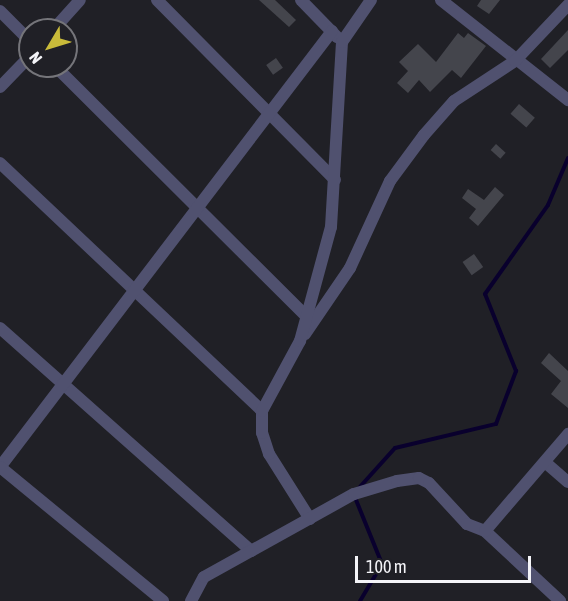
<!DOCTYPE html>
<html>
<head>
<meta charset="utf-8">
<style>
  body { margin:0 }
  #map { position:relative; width:568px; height:601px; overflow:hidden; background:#202026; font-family:"Asap Condensed",sans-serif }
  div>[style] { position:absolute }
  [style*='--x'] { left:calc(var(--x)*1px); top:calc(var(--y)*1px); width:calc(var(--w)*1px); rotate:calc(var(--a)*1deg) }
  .stream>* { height:4px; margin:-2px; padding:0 2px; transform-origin:2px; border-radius:2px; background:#09002d }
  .building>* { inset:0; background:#44454c; transform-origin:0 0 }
  .street>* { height:12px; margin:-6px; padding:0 6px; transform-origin:6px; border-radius:6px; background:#50516f }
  span { translate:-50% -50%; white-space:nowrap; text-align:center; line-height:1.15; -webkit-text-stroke:5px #202026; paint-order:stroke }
  .north { position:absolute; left:18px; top:18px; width:60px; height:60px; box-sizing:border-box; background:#202026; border:2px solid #75757a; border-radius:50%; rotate:232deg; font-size:16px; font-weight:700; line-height:24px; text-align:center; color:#f4f4f8 }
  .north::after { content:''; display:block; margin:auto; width:21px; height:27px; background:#c9bb3a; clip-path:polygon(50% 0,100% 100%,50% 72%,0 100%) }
  .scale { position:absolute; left:355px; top:556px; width:176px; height:27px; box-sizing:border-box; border:3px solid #f4f4f8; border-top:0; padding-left:8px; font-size:18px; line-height:21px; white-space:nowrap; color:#f4f4f8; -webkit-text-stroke:4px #202026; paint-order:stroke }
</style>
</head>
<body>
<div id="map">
  <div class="stream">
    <div style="--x:358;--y:489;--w:55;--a:-47.9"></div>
    <div style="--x:395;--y:448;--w:104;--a:-13.4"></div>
    <div style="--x:496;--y:424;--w:57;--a:-69.3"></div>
    <div style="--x:516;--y:371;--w:83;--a:-111.9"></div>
    <div style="--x:485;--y:294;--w:109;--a:-54.7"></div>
    <div style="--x:548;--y:205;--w:51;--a:-66.9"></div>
    <div style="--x:354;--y:495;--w:74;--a:67.9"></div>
    <div style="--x:382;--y:564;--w:43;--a:120.7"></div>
  </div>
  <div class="building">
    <div style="clip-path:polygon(259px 0,275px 0,296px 20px,289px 27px)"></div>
    <div style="clip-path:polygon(481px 0,500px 0,489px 14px,477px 6px)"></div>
    <div style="clip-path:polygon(568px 30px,568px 50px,550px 68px,541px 59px)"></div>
    <div style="clip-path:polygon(458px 33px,464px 38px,468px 33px,486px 46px,461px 78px,452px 70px,430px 92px,419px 80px,408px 93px,397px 83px,408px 71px,399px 62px,418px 44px,436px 62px)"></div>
    <div style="left:276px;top:58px;width:12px;height:12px;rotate:55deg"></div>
    <div style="left:519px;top:104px;width:21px;height:13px;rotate:41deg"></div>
    <div style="left:496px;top:144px;width:13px;height:8px;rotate:42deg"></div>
    <div style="clip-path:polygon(495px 187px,504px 195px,478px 226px,469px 218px,476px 209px,462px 198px,468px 189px,484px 200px)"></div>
    <div style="left:474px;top:254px;width:16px;height:14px;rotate:55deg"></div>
    <div style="clip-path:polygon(549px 353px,568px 371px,568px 408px,551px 394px,561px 381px,541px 363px)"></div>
  </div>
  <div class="street">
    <div style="--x:157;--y:0;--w:253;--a:45.3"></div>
    <div style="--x:301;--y:0;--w:52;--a:45.8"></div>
    <div style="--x:441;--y:0;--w:162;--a:38.2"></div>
    <div style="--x:0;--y:11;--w:42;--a:45"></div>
    <div style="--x:53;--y:30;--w:40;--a:-48"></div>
    <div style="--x:55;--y:66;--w:360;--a:44.9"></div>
    <div style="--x:0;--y:87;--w:43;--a:-45.9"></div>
    <div style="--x:0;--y:163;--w:361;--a:43.4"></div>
    <div style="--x:0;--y:328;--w:336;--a:41.6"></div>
    <div style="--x:305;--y:334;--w:80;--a:-55.7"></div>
    <div style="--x:350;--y:268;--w:96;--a:-65.3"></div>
    <div style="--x:390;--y:181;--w:57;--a:-53.5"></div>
    <div style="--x:424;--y:135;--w:45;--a:-48.6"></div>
    <div style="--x:454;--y:101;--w:73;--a:-33.3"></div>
    <div style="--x:515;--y:61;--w:77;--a:-46.6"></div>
    <div style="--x:546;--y:463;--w:29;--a:41"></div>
    <div style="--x:0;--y:467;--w:548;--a:-52.71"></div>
    <div style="--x:0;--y:467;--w:211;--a:39.4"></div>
    <div style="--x:310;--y:519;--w:77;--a:-122.2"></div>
    <div style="--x:269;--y:454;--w:22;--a:-108"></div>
    <div style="--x:262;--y:433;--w:22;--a:-90"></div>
    <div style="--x:262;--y:411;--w:80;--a:-61.5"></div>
    <div style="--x:300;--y:341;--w:118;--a:-74.8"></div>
    <div style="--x:331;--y:227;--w:185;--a:-86.6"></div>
    <div style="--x:342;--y:42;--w:51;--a:-55.4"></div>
    <div style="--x:485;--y:531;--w:103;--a:43"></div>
    <div style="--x:191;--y:601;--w:27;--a:-62"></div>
    <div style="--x:204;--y:577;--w:171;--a:-29"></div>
    <div style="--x:354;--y:494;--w:45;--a:-16.8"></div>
    <div style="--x:397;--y:481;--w:22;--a:-8"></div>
    <div style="--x:419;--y:478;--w:11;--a:27"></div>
    <div style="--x:429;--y:483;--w:56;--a:47.2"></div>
    <div style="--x:467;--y:524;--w:19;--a:21"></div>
    <div style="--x:485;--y:531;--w:128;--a:-49.4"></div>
  </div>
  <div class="north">N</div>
  <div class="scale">100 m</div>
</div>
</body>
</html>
